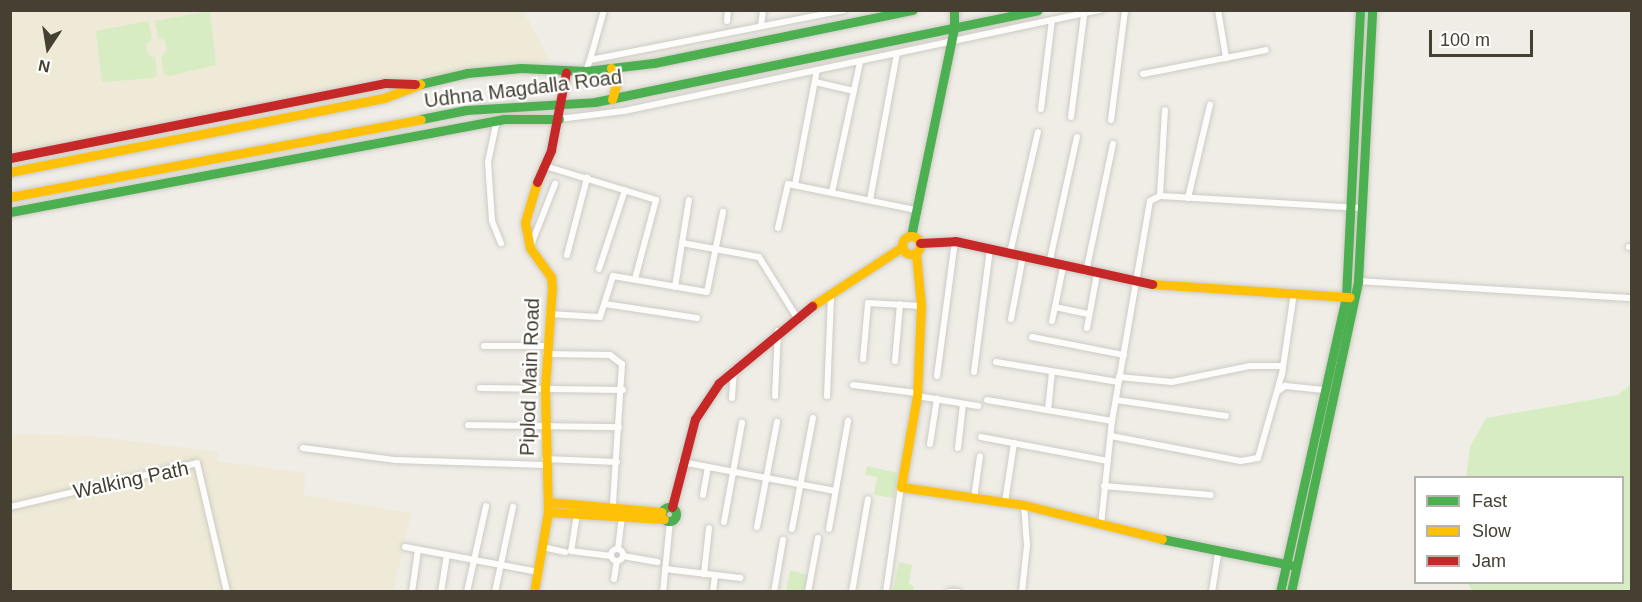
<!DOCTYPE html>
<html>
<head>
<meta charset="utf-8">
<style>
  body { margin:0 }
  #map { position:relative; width:1642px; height:602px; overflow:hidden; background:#efede6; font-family:Helvetica,sans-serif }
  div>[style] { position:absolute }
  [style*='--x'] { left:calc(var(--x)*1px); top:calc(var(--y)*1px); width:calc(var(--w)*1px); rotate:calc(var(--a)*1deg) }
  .education>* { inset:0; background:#eeead7 }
  .green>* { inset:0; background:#d7ecc3 }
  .roads { filter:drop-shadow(0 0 2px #cdcbc4) drop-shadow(0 0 2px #cdcbc4) }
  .street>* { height:6px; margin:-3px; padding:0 3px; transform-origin:3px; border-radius:3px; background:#fdfcfb }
  .street>.ring { margin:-3px; padding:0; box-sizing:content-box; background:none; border:6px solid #fdfcfb; border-radius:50% }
  .fast>* { height:9px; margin:-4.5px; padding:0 4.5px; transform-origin:4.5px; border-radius:4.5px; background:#4caf50 }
  .fast>.ring { margin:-4.5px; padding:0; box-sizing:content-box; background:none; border:9px solid #4caf50; border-radius:50% }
  .slow>* { height:9px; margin:-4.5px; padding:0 4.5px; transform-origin:4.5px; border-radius:4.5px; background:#ffc107 }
  .slow>.ring { margin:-4.5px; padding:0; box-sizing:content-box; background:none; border:9px solid #ffc107; border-radius:50% }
  .jam>* { height:9px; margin:-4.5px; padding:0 4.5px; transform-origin:4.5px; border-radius:4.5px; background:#c62828 }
  span { translate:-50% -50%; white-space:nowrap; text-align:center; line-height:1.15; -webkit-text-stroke:4.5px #fff; paint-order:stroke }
  .street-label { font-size:20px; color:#454032 }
  .frame { position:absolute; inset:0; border:12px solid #454032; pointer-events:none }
  .legend { position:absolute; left:1414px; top:476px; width:210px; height:108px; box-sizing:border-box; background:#fff; border:2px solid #b5b3ad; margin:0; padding:8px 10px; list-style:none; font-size:18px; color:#454032 }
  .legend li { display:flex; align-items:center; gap:12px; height:30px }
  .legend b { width:30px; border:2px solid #b5b3ad }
  .north { position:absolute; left:18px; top:18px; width:60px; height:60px; -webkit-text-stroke:4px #fff; paint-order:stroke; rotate:192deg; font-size:16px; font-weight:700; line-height:24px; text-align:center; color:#454032 }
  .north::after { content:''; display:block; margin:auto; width:21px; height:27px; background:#454032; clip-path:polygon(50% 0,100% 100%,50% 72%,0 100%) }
  .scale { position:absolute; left:1429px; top:30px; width:104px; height:27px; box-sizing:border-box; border:3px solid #454032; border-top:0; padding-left:8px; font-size:18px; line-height:21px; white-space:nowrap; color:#454032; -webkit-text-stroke:4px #fff; paint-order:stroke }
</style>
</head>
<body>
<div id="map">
  <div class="education">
    <div style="clip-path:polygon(11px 11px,523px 11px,550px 60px,11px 161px)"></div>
    <div style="clip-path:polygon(11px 434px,90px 436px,218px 452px,217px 461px,305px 473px,304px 495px,411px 513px,394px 591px,11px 592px)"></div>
  </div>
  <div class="green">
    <div style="clip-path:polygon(210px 11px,216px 65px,169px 76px,164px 74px,161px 57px,167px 50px,165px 40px,158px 38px,155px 21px)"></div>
    <div style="clip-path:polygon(148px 21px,152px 38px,146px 45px,148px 55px,155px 57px,157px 74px,154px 78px,102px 82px,96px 31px)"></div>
    <div style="clip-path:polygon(1631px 384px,1631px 591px,1473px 591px,1467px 583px,1622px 582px,1622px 478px,1466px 477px,1470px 447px,1486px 418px,1618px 395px)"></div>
    <div style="clip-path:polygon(867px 466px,898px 473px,894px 498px,874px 495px,877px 477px,865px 475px)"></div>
    <div style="clip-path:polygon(899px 562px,912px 565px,909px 584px,914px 586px,913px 591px,893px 591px)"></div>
    <div style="clip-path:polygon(790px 570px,808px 575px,804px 591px,786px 591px)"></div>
  </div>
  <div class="roads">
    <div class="street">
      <div style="--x:1218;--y:10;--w:49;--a:80.5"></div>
      <div style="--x:727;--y:21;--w:11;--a:-85"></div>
      <div style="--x:761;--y:26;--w:16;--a:-83"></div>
      <div style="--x:590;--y:60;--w:52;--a:-74.4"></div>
      <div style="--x:586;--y:71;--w:12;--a:-70"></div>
      <div style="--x:590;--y:60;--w:259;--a:-11.1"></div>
      <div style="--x:1143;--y:74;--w:125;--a:-11"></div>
      <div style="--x:815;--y:82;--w:40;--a:13"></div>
      <div style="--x:1041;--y:109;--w:90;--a:-83"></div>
      <div style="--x:1071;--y:117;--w:103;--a:-82.7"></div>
      <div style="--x:559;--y:119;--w:65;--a:-7"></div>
      <div style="--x:624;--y:111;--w:488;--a:-12"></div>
      <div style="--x:497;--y:120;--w:43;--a:102.1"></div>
      <div style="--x:488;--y:162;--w:59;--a:86.1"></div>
      <div style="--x:492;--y:221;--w:24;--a:68"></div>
      <div style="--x:1111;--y:120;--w:111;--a:-82.7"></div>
      <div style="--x:545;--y:166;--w:116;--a:17"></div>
      <div style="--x:656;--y:200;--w:82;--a:104.9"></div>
      <div style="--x:795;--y:185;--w:117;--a:-79.2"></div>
      <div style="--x:832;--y:192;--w:132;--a:-77.8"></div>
      <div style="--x:1160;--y:196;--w:86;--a:-86.7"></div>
      <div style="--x:1188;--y:198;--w:96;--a:-76.7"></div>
      <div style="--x:870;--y:200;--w:149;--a:-79.6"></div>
      <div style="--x:778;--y:228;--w:45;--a:-77.2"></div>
      <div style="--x:788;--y:184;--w:131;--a:11.5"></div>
      <div style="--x:682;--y:243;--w:78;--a:10.3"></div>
      <div style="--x:759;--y:257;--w:70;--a:57.9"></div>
      <div style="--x:531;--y:245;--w:66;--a:-68.5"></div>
      <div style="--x:1629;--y:247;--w:3;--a:0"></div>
      <div style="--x:1010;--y:253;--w:124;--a:-77"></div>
      <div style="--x:567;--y:255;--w:80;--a:-75.4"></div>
      <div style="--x:1049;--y:264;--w:130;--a:-77.6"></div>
      <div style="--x:1063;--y:267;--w:41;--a:101.3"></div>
      <div style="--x:1055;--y:307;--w:35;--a:12"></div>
      <div style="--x:599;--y:269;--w:83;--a:-71.8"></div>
      <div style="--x:1086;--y:272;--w:131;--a:-78.1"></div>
      <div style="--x:1358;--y:281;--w:275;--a:3.6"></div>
      <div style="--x:675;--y:287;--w:88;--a:-80.9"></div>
      <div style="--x:605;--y:304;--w:93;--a:8.7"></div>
      <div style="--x:549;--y:314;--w:51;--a:3.4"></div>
      <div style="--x:600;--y:317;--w:43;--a:-72.4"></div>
      <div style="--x:613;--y:276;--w:95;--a:9.7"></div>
      <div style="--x:707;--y:292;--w:82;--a:-78.7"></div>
      <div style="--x:1011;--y:319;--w:64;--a:-79.2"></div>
      <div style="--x:1052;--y:321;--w:14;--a:-78"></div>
      <div style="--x:1087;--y:328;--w:55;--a:-79.5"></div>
      <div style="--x:1032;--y:337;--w:94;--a:11.1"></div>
      <div style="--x:484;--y:346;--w:62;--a:0"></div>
      <div style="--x:546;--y:354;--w:64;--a:0.9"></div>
      <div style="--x:610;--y:355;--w:15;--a:37"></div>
      <div style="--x:622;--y:364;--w:141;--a:93.7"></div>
      <div style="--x:863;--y:359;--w:56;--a:-84.9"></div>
      <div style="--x:868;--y:303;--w:53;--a:3.2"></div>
      <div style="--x:895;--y:361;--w:57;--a:-85"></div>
      <div style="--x:996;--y:362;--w:124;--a:9.3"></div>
      <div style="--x:974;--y:372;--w:124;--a:-82.6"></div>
      <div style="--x:937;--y:376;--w:136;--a:-82.4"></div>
      <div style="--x:1119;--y:377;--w:53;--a:5.4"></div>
      <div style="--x:1172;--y:382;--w:80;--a:-11.6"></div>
      <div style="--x:1250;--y:366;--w:33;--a:0"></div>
      <div style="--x:853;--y:385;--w:64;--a:7.1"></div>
      <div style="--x:480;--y:388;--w:143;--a:0.8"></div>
      <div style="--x:1278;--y:391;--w:9;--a:-36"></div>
      <div style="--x:1285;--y:386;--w:40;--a:5.7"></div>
      <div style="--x:775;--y:396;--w:65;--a:-87.4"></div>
      <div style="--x:827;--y:396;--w:101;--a:-87.7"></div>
      <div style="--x:917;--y:396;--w:62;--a:9.3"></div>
      <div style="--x:732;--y:398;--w:29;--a:-86"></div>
      <div style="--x:987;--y:400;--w:127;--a:9.5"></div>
      <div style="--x:1116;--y:400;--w:111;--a:8.3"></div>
      <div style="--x:1048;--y:410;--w:37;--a:-84"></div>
      <div style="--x:468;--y:425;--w:151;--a:0.8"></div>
      <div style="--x:1111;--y:436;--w:132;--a:10.9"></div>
      <div style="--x:1241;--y:461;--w:17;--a:-10"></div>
      <div style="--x:1258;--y:458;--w:87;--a:-74.1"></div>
      <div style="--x:1282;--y:374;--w:82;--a:-81.6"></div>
      <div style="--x:981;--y:437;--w:129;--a:10.7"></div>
      <div style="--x:930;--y:444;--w:46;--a:-81.2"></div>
      <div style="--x:303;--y:448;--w:94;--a:7.4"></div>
      <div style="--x:396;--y:460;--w:148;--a:1.9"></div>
      <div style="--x:958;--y:448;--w:44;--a:-83.5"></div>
      <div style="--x:545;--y:459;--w:72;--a:2.4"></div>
      <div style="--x:682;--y:462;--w:156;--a:10.7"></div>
      <div style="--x:1104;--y:486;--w:107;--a:4.8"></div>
      <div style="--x:703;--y:495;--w:28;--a:-80"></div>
      <div style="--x:974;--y:498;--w:42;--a:-81.9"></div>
      <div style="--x:1005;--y:502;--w:60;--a:-81.3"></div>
      <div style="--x:10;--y:507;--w:192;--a:-13.2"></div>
      <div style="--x:197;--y:463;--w:132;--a:76.9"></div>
      <div style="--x:577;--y:514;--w:37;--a:99"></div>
      <div style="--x:571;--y:551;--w:40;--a:7.1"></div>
      <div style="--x:724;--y:522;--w:101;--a:-79.7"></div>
      <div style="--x:1101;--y:525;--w:105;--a:-84"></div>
      <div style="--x:1112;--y:421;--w:223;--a:-80.2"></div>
      <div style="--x:1150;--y:201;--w:11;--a:-27"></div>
      <div style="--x:1160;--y:196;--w:202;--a:3.4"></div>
      <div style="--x:757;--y:527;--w:107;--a:-79.2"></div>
      <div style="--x:792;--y:529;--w:113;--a:-79.3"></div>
      <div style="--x:829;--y:529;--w:110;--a:-80"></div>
      <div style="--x:405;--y:547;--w:136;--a:10.6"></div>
      <div style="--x:543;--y:547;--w:23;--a:13"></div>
      <div style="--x:618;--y:549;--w:32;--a:-83"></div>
      <div class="ring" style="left:611px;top:549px;width:6px;height:6px"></div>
      <div style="--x:623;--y:556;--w:35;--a:10"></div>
      <div style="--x:665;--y:569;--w:76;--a:6.8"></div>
      <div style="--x:704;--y:574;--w:46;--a:-83.8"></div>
      <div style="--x:614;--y:579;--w:18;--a:-81"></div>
      <div style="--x:412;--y:592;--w:42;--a:-81.9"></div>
      <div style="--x:441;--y:592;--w:37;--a:-81"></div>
      <div style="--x:467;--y:592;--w:88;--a:-77.5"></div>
      <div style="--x:495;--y:592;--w:87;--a:-78"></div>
      <div style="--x:663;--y:592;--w:71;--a:-84.4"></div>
      <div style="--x:713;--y:592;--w:17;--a:-83"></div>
      <div style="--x:774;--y:592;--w:53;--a:-80.2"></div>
      <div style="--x:808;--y:592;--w:55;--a:-79.5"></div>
      <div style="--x:852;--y:592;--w:94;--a:-80.2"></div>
      <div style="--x:886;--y:592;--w:106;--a:-81.9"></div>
      <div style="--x:949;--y:592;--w:9;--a:0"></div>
      <div style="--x:1022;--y:592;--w:47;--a:-83.9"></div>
      <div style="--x:1027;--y:545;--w:40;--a:-94.3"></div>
      <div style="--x:1212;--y:592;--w:39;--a:-81"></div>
    </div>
    <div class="fast">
      <div style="--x:420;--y:84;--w:48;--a:-13.2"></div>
      <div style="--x:467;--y:73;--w:54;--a:-5.3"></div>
      <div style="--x:521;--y:68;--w:65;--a:2.6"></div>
      <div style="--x:586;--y:71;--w:68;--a:-6.7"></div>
      <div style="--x:654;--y:63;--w:264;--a:-11.6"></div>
      <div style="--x:421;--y:119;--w:46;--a:-11.3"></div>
      <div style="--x:466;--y:110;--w:129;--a:-3.5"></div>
      <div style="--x:595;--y:102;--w:452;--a:-11.7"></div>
      <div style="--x:10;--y:212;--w:503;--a:-10.66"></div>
      <div style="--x:504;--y:119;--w:55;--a:0"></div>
      <div style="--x:911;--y:236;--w:211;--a:-78.3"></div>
      <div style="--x:954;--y:29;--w:19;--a:-90"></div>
      <div class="ring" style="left:662px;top:507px;width:5px;height:5px"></div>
      <div style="--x:1162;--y:539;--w:137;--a:11.4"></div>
      <div style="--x:1280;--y:592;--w:302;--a:-77.4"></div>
      <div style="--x:1346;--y:297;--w:287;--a:-87.2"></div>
      <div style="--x:1291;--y:592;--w:318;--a:-77.8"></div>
      <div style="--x:1358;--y:281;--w:271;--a:-87"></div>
    </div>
    <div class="slow">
      <div style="--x:611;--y:68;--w:15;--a:67"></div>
      <div style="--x:617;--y:82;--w:18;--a:106"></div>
      <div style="--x:10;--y:172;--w:381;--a:-11.2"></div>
      <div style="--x:384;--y:98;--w:39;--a:-21"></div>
      <div style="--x:10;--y:197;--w:418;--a:-10.7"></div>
      <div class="ring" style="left:902px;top:236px;width:9px;height:9px"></div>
      <div style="--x:916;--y:253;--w:53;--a:84.6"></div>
      <div style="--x:921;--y:306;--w:90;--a:92.5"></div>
      <div style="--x:917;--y:396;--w:92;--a:100"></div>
      <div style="--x:901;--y:487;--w:124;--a:8.3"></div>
      <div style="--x:1024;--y:505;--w:142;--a:13.8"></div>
      <div style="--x:1152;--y:284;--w:198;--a:3.8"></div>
      <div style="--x:812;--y:306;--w:108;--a:-33.2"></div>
      <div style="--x:548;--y:502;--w:114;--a:5"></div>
      <div style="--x:548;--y:512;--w:116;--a:3.5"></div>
      <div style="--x:534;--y:592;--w:81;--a:-80.1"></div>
      <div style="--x:548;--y:512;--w:124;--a:-91.4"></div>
      <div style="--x:545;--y:388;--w:100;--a:-86"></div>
      <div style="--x:552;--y:288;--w:11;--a:-95"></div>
      <div style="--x:551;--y:277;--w:36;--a:-126"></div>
      <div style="--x:530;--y:248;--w:26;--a:-101"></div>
      <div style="--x:525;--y:222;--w:42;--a:-73.3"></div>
    </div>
    <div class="jam">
      <div style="--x:10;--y:158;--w:382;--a:-11.3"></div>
      <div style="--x:385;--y:83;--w:30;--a:2"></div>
      <div style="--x:537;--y:182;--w:35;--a:-66"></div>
      <div style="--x:551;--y:150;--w:79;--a:-79.1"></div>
      <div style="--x:920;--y:243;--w:35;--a:-3"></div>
      <div style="--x:955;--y:241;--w:202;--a:12.3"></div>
      <div style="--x:672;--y:507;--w:91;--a:-75.4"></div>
      <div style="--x:695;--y:419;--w:43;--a:-56.3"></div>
      <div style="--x:719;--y:383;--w:121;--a:-39.6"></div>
    </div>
  </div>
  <div class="street-label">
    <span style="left:523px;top:89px;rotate:-7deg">Udhna Magdalla Road</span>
    <span style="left:530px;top:377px;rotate:-88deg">Piplod Main Road</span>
    <span style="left:131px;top:480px;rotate:-12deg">Walking Path</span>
  </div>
  <div class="frame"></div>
  <ul class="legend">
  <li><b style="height:8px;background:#4caf50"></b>Fast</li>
  <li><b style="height:8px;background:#ffc107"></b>Slow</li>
  <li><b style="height:8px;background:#c62828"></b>Jam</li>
  </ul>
  <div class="north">N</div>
  <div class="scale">100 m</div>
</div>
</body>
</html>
